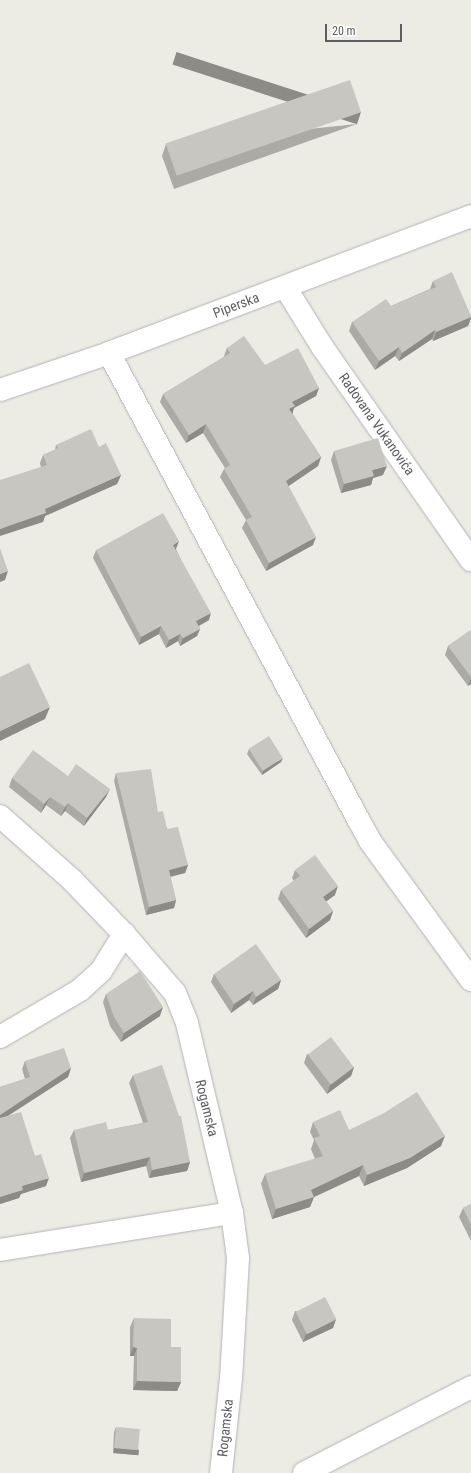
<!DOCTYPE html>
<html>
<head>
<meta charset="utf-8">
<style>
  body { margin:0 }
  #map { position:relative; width:471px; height:1473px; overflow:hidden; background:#ecebe4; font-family:"Roboto Condensed",sans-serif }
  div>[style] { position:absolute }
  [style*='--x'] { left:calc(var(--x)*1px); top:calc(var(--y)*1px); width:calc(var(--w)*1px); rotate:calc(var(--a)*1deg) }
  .roads { filter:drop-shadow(0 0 1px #b1b3b7) drop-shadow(0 0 1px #b1b3b7) }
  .minor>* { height:22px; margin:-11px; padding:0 11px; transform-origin:11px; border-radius:11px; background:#fff }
  .wall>* { inset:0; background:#acaaa5 }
  .shaded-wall>* { inset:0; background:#8c8b86; transform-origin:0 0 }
  .building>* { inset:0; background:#c8c6c0; transform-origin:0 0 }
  span { translate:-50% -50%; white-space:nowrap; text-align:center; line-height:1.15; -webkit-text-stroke:3.5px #fff; paint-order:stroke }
  .street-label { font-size:14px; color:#5c5e62 }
  .scale { position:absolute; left:325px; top:24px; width:77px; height:18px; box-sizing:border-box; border:2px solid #5c5e62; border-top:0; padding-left:5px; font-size:12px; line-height:14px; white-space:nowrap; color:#5c5e62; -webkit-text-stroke:3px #fff; paint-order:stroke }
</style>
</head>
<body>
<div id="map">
  <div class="roads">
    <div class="minor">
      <div style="--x:285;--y:287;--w:72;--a:58.1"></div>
      <div style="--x:323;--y:348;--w:259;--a:55.1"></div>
      <div style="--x:109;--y:353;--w:528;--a:61.88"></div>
      <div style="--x:358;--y:819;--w:25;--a:61"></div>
      <div style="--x:370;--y:841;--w:172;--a:54"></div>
      <div style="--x:0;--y:390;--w:115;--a:-18.7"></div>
      <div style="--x:109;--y:353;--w:387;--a:-20.7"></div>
      <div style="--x:0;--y:816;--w:96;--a:41.6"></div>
      <div style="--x:72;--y:880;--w:75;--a:46.1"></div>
      <div style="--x:124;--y:934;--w:78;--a:49.2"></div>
      <div style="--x:175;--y:993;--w:32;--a:68"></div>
      <div style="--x:187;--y:1023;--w:195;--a:76.7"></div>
      <div style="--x:232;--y:1213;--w:45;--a:82.4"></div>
      <div style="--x:238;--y:1258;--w:120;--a:93.3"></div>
      <div style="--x:231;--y:1378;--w:96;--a:96"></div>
      <div style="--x:0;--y:1037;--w:93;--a:-30.4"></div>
      <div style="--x:80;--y:990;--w:28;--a:-42"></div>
      <div style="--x:101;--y:971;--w:44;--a:-58.1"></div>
      <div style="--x:0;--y:1250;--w:235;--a:-9.1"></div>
      <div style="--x:304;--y:1473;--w:188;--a:-27.2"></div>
    </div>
  </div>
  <div class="wall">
    <div style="clip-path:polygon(357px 124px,174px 189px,162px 156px,166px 144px)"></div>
    <div style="clip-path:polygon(433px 281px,471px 316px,471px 319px,468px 326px,433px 341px,432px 339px,399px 361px,395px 356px,375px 370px,349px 331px,352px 322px,391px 306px,430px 289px)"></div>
    <div style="clip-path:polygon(227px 348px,265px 365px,319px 388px,316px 396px,294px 408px,292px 413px,321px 457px,318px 466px,288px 486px,313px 545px,266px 571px,242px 528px,246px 520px,220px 477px,224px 469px,225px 468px,203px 433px,186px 443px,160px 402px,163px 394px,224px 357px,224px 356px)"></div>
    <div style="clip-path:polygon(56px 445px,99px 447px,121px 475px,117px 484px,45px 516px,43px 522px,41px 467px,40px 463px,43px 455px,55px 450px)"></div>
    <div style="clip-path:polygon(334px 451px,383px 475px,373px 478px,371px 485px,341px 493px,331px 460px)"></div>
    <div style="clip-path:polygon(176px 549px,209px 620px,199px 626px,200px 629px,197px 636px,180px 646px,178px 641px,166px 648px,159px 634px,139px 645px,93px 558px,96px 550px)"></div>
    <div style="clip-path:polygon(471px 630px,471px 684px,468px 686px,445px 655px,448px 646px)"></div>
    <div style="clip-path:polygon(249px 749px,281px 762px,262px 775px,247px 754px)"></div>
    <div style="clip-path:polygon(116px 773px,158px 812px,188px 865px,185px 873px,170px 876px,176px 900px,174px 908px,146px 915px,114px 781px)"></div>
    <div style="clip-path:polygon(68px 776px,106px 797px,84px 826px,65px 811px,61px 816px,46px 805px,41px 813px,9px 787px,12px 778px)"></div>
    <div style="clip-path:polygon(295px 870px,335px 895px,326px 901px,333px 911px,330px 920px,306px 938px,278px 899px,281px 890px,294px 881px,292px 878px)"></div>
    <div style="clip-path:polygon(214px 974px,281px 980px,278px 989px,253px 1005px,249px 1000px,231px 1013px,211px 982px)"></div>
    <div style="clip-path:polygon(106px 994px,160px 1016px,121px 1042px,110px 1026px,103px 1002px)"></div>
    <div style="clip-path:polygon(307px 1054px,354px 1067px,351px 1076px,327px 1094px,304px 1063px)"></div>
    <div style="clip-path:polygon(25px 1061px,71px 1068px,68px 1077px,9px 1115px,35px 1156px,46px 1186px,21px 1194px,19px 1198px,0 1204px,0 1087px,25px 1079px,22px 1069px)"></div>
    <div style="clip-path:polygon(133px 1075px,190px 1162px,187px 1171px,149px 1178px,146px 1166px,81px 1182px,70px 1138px,74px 1130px,108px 1130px,143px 1123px,129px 1083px)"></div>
    <div style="clip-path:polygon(313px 1122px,349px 1130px,441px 1146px,407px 1168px,364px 1186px,359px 1176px,314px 1197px,310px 1207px,272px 1219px,261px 1184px,265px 1174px,315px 1159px,311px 1149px,314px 1140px,310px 1132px)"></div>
    <div style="clip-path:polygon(471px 1204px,471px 1241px,459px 1217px,463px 1208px)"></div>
    <div style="clip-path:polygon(295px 1311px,336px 1319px,333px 1328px,303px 1342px,292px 1320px)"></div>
    <div style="clip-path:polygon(134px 1318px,171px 1347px,181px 1382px,177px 1391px,133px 1390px,134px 1356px,130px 1356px,130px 1327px)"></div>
    <div style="clip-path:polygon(116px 1427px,139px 1450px,137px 1455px,113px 1453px,114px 1432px)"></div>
  </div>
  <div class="shaded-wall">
    <div style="left:361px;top:112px;width:13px;height:194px;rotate:108deg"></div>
    <div style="clip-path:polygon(471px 317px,468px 326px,433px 341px,436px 332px)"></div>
    <div style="clip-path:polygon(435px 330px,432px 339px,399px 361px,402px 353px)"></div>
    <div style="clip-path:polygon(399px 347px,395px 356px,375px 370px,379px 361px)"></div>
    <div style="clip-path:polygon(319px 388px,316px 396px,294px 408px,292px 415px,289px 409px,292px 402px)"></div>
    <div style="clip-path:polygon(206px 424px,203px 433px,186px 443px,189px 435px)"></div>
    <div style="clip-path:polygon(321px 457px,318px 466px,283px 490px,286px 481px)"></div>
    <div style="clip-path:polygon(387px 466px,383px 475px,373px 478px,371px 485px,341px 493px,344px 484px,372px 470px)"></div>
    <div style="clip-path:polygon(121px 475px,117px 484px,45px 516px,43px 522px,0 536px,0 529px)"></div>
    <div style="clip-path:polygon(316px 537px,313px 545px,266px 571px,269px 563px)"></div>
    <div style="clip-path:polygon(179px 541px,176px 549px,170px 553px,173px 545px)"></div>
    <div style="clip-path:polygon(8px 571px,5px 580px,0 582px,0 574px)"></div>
    <div style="clip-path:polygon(211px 613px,209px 620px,193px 629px,196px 621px)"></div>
    <div style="clip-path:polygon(161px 626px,159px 634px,139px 645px,141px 637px)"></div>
    <div style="clip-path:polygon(200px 629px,197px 636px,180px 646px,183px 638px)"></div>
    <div style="clip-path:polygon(180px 634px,178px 641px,166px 648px,169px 640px)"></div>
    <div style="clip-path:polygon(471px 678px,471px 684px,468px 686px)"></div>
    <div style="clip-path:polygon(50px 707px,45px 719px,0 741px,0 731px)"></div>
    <div style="clip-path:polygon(283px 758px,281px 762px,262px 775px,263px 771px)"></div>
    <div style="clip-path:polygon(110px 789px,106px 797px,84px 826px,87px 818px)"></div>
    <div style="clip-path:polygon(50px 797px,46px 805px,41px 813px,44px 804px)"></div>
    <div style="clip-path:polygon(68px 803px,65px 811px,61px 816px,65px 807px)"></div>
    <div style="clip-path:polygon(188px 865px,185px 873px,166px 878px,169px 870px)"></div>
    <div style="clip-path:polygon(338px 886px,335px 895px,320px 906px,323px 897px)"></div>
    <div style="clip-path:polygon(176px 900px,174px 908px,146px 915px,149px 907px)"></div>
    <div style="clip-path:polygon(333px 911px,330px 920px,306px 938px,309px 929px)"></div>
    <div style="clip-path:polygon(281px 980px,278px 989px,253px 1005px,256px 997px)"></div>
    <div style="clip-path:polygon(253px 991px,249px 1000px,231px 1013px,234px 1004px)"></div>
    <div style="clip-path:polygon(163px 1007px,160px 1016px,121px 1042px,124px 1033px)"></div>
    <div style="clip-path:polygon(354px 1067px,351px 1076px,327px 1094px,330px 1085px)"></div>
    <div style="clip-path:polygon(71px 1068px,68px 1077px,0 1121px,0 1115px)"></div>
    <div style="clip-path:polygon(445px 1136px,441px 1146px,407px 1168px,364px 1186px,367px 1175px)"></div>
    <div style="clip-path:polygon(150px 1157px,146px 1166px,81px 1182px,84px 1173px)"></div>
    <div style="clip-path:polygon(190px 1162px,187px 1171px,149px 1178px,152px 1170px)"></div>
    <div style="clip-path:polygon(363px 1165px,359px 1176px,314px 1197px,310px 1207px,272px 1219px,276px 1209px,311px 1190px)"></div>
    <div style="clip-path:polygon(49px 1178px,46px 1186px,21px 1194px,19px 1198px,0 1204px,0 1197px,22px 1186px)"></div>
    <div style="clip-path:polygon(336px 1319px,333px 1328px,303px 1342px,306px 1334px)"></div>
    <div style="clip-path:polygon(133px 1347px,137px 1348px,134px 1356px,130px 1356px)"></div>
    <div style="clip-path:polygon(137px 1381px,181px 1382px,177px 1391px,133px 1390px)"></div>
    <div style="left:114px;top:1448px;width:25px;height:5px;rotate:5deg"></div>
  </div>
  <div class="building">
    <div style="left:350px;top:80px;width:34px;height:195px;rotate:71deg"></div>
    <div style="clip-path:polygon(452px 272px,471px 316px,471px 317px,436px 332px,435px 330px,402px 353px,399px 347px,379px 361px,352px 322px,386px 299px,391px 306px,436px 287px,433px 281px)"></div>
    <div style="clip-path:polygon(244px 336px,265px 365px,298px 348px,319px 388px,292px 402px,295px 406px,289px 409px,321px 457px,286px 481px,316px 537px,269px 563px,246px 520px,252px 517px,224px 469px,230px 465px,206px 424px,189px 435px,163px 394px,230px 353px,227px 348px)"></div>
    <div style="clip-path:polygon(91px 429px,99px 447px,106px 443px,121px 475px,45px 509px,46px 513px,0 529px,0 480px,47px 465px,43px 455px,58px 448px,56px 445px)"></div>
    <div style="clip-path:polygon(378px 438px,387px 466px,372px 470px,374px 476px,344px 484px,334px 451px)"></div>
    <div style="clip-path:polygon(163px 513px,179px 541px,173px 545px,211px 613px,196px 621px,200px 629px,183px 638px,180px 634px,169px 640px,161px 626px,141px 637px,96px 550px)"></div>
    <div style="clip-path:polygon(0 548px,8px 571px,0 574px)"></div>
    <div style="clip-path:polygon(471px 630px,471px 677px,448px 646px)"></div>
    <div style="clip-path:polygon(29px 663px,50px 707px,0 731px,0 677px)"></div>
    <div style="left:269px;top:736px;width:26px;height:24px;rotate:58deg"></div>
    <div style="clip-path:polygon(33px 750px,68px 776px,76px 764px,110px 789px,87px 818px,68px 803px,65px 807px,50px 797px,44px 804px,12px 778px)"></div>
    <div style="clip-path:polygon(151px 769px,158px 812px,163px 811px,167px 829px,178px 827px,188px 865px,169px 870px,176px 900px,149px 907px,116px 773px)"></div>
    <div style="clip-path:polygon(315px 855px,338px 886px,323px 897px,333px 911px,309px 929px,281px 890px,300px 876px,295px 870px)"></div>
    <div style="clip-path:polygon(256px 944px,281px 980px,256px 997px,253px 991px,234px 1004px,214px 974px)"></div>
    <div style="clip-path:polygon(140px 971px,163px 1007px,124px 1033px,114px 1017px,106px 994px)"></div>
    <div style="left:331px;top:1037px;width:38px;height:29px;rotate:53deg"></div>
    <div style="clip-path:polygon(64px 1048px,71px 1068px,0 1115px,0 1087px,30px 1077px,25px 1061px)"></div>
    <div style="clip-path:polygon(162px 1065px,179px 1116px,181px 1116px,190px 1162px,152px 1170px,150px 1157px,84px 1173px,74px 1130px,106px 1122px,108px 1130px,148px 1122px,133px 1075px)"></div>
    <div style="clip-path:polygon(417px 1092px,445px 1136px,410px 1158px,367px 1175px,363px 1165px,311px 1190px,314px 1197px,276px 1209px,265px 1174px,323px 1156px,314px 1138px,320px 1136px,313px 1122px,340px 1110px,349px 1130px,384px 1113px)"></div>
    <div style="clip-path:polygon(21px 1112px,35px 1156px,41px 1154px,49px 1178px,22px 1186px,23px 1190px,0 1197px,0 1118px)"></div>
    <div style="clip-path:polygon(471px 1204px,471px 1225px,463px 1208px)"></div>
    <div style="left:325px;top:1297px;width:25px;height:33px;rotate:63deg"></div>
    <div style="clip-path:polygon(134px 1318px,171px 1319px,171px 1347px,181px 1347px,181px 1382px,137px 1381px,137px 1348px,133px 1347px)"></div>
    <div style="left:116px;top:1427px;width:24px;height:21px;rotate:5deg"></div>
  </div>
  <div class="street-label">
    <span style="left:236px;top:305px;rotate:-21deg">Piperska</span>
    <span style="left:377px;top:424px;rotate:55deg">Radovana Vukanovića</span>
    <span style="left:207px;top:1108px;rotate:76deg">Rogamska</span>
    <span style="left:225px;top:1428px;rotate:-84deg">Rogamska</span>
  </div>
  <div class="scale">20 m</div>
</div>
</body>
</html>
